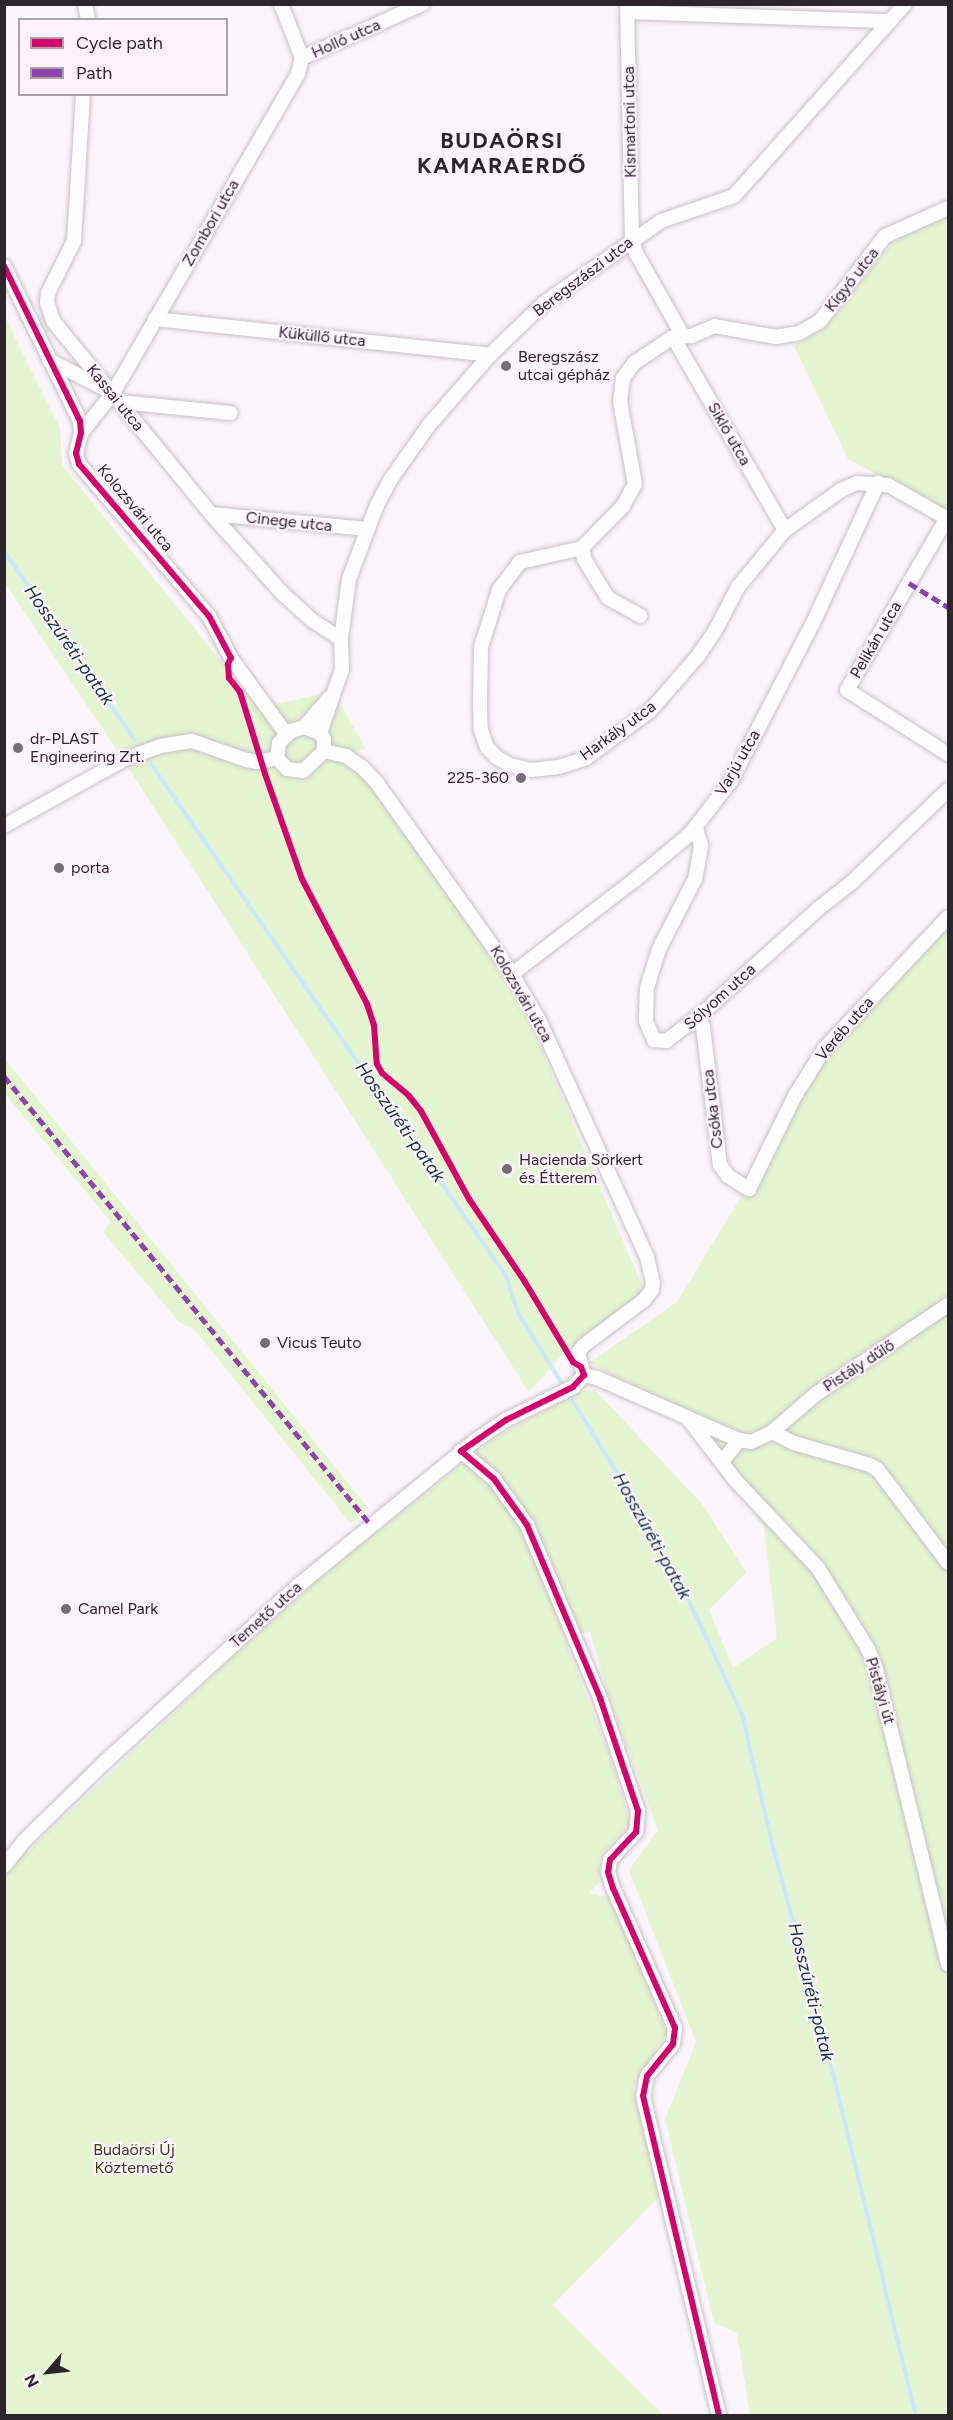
<!DOCTYPE html>
<html>
<head>
<meta charset="utf-8">
<style>
  body { margin:0 }
  #map { position:relative; width:953px; height:2420px; overflow:hidden; background:#fbf6fb; font-family:Figtree,sans-serif }
  div>[style] { position:absolute }
  [style*='--x'] { left:calc(var(--x)*1px); top:calc(var(--y)*1px); width:calc(var(--w)*1px); rotate:calc(var(--a)*1deg) }
  .green>* { inset:0; background:#e5f4d1 }
  .stream>* { height:4px; margin:-2px; padding:0 2px; transform-origin:2px; border-radius:2px; background:#cbe9fc }
  .roads { filter:drop-shadow(0 0 2px #c6c1c6) drop-shadow(0 0 2px #c6c1c6) }
  .minor>* { height:14px; margin:-7px; padding:0 7px; transform-origin:7px; border-radius:7px; background:#fefefe }
  .quiet>* { height:4.5px; margin-top:-2.25px; transform-origin:0; background:repeating-linear-gradient(90deg,#8e44ad 0 9px,transparent 0 13.5px) }
  .cycleway>* { height:6px; margin:-3px; padding:0 3px; transform-origin:3px; border-radius:3px; background:#d6006c }
  .dots>* { width:16px; height:16px; translate:-50% -50%; box-sizing:border-box; border:3px solid #fef3fd; border-radius:50% }
  span { translate:-50% -50%; white-space:nowrap; text-align:center; line-height:1.15; -webkit-text-stroke:4.5px #fef3fd; paint-order:stroke }
  .street-label { font-size:16px; color:#2c262c }
  .poi-label { font-size:16px; color:#2c262c }
  .left { translate:0 -50%; text-align:left }
  .right { translate:-100% -50%; text-align:right }
  .park-label { font-size:16px; color:#314515 }
  .water-label { font-size:18px; color:#0f3445; font-style:italic }
  .district-label { font-size:22px; color:#2c262c; font-weight:700; letter-spacing:1.5px }
  .frame { position:absolute; inset:0; border:6px solid #2c262c; pointer-events:none }
  .legend { position:absolute; left:18px; top:18px; width:210px; height:78px; box-sizing:border-box; background:#fef3fd; border:2px solid #aaa1a9; margin:0; padding:8px 10px; list-style:none; font-size:18px; color:#2c262c }
  .legend li { display:flex; align-items:center; gap:12px; height:30px }
  .legend b { width:30px; border:2px solid #aaa1a9 }
  .north { position:absolute; left:18px; top:2342px; width:60px; height:60px; -webkit-text-stroke:4px #fef3fd; paint-order:stroke; rotate:242deg; font-size:16px; font-weight:700; line-height:24px; text-align:center; color:#2c262c }
  .north::after { content:''; display:block; margin:auto; width:21px; height:27px; background:#2c262c; clip-path:polygon(50% 0,100% 100%,50% 72%,0 100%) }
</style>
</head>
<body>
<div id="map">
  <div class="green">
    <div style="clip-path:polygon(948px 218px,948px 513px,848px 459px,794px 346px,827px 326px,890px 245px,914px 230px)"></div>
    <div style="clip-path:polygon(5px 317px,60px 428px,62px 465px,259px 708px,317px 695px,332px 715px,340px 703px,366px 749px,356px 751px,512px 980px,643px 1288px,638px 1298px,566px 1351px,529px 1392px,119px 753px,5px 583px)"></div>
    <div style="clip-path:polygon(948px 913px,948px 2415px,750px 2415px,737px 2333px,714px 2323px,665px 2119px,696px 2042px,629px 1870px,658px 1830px,611px 1703px,590px 1632px,563px 1635px,610px 1755px,630px 1822px,599px 1858px,599px 1883px,589px 1893px,611px 1898px,667px 2033px,633px 2087px,659px 2197px,553px 2305px,663px 2415px,5px 2416px,5px 1873px,239px 1651px,323px 1575px,499px 1435px,584px 1390px,595px 1390px,702px 1504px,746px 1572px,709px 1610px,733px 1668px,777px 1638px,764px 1527px,676px 1406px,589px 1363px,677px 1302px,750px 1182px,791px 1098px)"></div>
    <div style="clip-path:polygon(5px 1059px,369px 1509px,351px 1524px,194px 1329px,180px 1323px,103px 1232px,111px 1222px,5px 1094px)"></div>
  </div>
  <div class="stream">
    <div style="--x:4;--y:551;--w:229;--a:55.3"></div>
    <div style="--x:151;--y:764;--w:623;--a:55.26"></div>
    <div style="--x:506;--y:1276;--w:39;--a:72"></div>
    <div style="--x:518;--y:1313;--w:87;--a:58.1"></div>
    <div style="--x:568;--y:1393;--w:119;--a:58.5"></div>
    <div style="--x:630;--y:1494;--w:122;--a:61.1"></div>
    <div style="--x:689;--y:1601;--w:125;--a:64.9"></div>
    <div style="--x:742;--y:1714;--w:138;--a:77"></div>
    <div style="--x:773;--y:1848;--w:161;--a:74.5"></div>
    <div style="--x:816;--y:2003;--w:425;--a:76.4"></div>
  </div>
  <div class="roads">
    <div class="minor">
      <div style="--x:85;--y:4;--w:16;--a:79"></div>
      <div style="--x:627;--y:4;--w:235;--a:88.8"></div>
      <div style="--x:632;--y:239;--w:15;--a:74"></div>
      <div style="--x:636;--y:253;--w:95;--a:60.5"></div>
      <div style="--x:628;--y:12;--w:262;--a:2"></div>
      <div style="--x:302;--y:58;--w:132;--a:-24.2"></div>
      <div style="--x:83;--y:94;--w:147;--a:93.5"></div>
      <div style="--x:74;--y:241;--w:58;--a:116.6"></div>
      <div style="--x:48;--y:293;--w:9;--a:96"></div>
      <div style="--x:47;--y:302;--w:20;--a:72"></div>
      <div style="--x:53;--y:321;--w:249;--a:50.7"></div>
      <div style="--x:211;--y:514;--w:108;--a:48"></div>
      <div style="--x:283;--y:594;--w:40;--a:42"></div>
      <div style="--x:313;--y:621;--w:33;--a:33"></div>
      <div style="--x:948;--y:208;--w:69;--a:156"></div>
      <div style="--x:885;--y:236;--w:107;--a:127.4"></div>
      <div style="--x:820;--y:321;--w:24;--a:150"></div>
      <div style="--x:799;--y:333;--w:23;--a:170"></div>
      <div style="--x:776;--y:337;--w:62;--a:-169.8"></div>
      <div style="--x:715;--y:326;--w:25;--a:157"></div>
      <div style="--x:692;--y:336;--w:19;--a:177"></div>
      <div style="--x:673;--y:337;--w:47;--a:146.3"></div>
      <div style="--x:634;--y:363;--w:19;--a:126"></div>
      <div style="--x:623;--y:378;--w:23;--a:97"></div>
      <div style="--x:620;--y:401;--w:84;--a:79.8"></div>
      <div style="--x:635;--y:484;--w:25;--a:119"></div>
      <div style="--x:623;--y:506;--w:59;--a:134.3"></div>
      <div style="--x:582;--y:548;--w:64;--a:167.3"></div>
      <div style="--x:520;--y:562;--w:35;--a:127"></div>
      <div style="--x:499;--y:590;--w:60;--a:107.5"></div>
      <div style="--x:481;--y:647;--w:60;--a:91"></div>
      <div style="--x:480;--y:707;--w:23;--a:88"></div>
      <div style="--x:481;--y:730;--w:18;--a:71"></div>
      <div style="--x:487;--y:747;--w:13;--a:48"></div>
      <div style="--x:496;--y:757;--w:16;--a:30"></div>
      <div style="--x:510;--y:765;--w:22;--a:13"></div>
      <div style="--x:531;--y:770;--w:28;--a:-6"></div>
      <div style="--x:559;--y:767;--w:28;--a:-18"></div>
      <div style="--x:586;--y:758;--w:79;--a:-36.3"></div>
      <div style="--x:650;--y:711;--w:73;--a:-48.9"></div>
      <div style="--x:698;--y:656;--w:30;--a:-56"></div>
      <div style="--x:715;--y:631;--w:50;--a:-62.4"></div>
      <div style="--x:738;--y:587;--w:74;--a:-50.5"></div>
      <div style="--x:785;--y:530;--w:69;--a:-35.5"></div>
      <div style="--x:841;--y:490;--w:17;--a:-24"></div>
      <div style="--x:857;--y:483;--w:31;--a:4"></div>
      <div style="--x:888;--y:485;--w:69;--a:29.5"></div>
      <div style="--x:4;--y:266;--w:173;--a:63.9"></div>
      <div style="--x:80;--y:421;--w:12;--a:85"></div>
      <div style="--x:81;--y:433;--w:21;--a:104"></div>
      <div style="--x:76;--y:453;--w:11;--a:75"></div>
      <div style="--x:79;--y:464;--w:200;--a:49.5"></div>
      <div style="--x:209;--y:616;--w:47;--a:62.4"></div>
      <div style="--x:231;--y:658;--w:95;--a:54"></div>
      <div style="--x:155;--y:319;--w:337;--a:6.1"></div>
      <div style="--x:673;--y:337;--w:223;--a:59.9"></div>
      <div style="--x:49;--y:360;--w:61;--a:27.4"></div>
      <div style="--x:120;--y:402;--w:111;--a:5.7"></div>
      <div style="--x:81;--y:433;--w:51;--a:-51.3"></div>
      <div style="--x:113;--y:393;--w:369;--a:-59.9"></div>
      <div style="--x:298;--y:74;--w:16;--a:-76"></div>
      <div style="--x:302;--y:58;--w:58;--a:-111.3"></div>
      <div style="--x:211;--y:514;--w:157;--a:5.5"></div>
      <div style="--x:947;--y:518;--w:199;--a:120.2"></div>
      <div style="--x:847;--y:690;--w:120;--a:32.4"></div>
      <div style="--x:582;--y:548;--w:11;--a:80"></div>
      <div style="--x:584;--y:559;--w:46;--a:58.4"></div>
      <div style="--x:608;--y:598;--w:37;--a:29"></div>
      <div style="--x:304;--y:727;--w:17;--a:21"></div>
      <div style="--x:320;--y:733;--w:7;--a:56"></div>
      <div style="--x:324;--y:739;--w:12;--a:90"></div>
      <div style="--x:324;--y:751;--w:29;--a:136"></div>
      <div style="--x:303;--y:771;--w:16;--a:-173"></div>
      <div style="--x:287;--y:769;--w:15;--a:-132"></div>
      <div style="--x:277;--y:758;--w:15;--a:-82"></div>
      <div style="--x:279;--y:743;--w:17;--a:-45"></div>
      <div style="--x:291;--y:731;--w:14;--a:-17"></div>
      <div style="--x:304;--y:727;--w:38;--a:-49"></div>
      <div style="--x:320;--y:733;--w:68;--a:-71"></div>
      <div style="--x:342;--y:669;--w:30;--a:-92"></div>
      <div style="--x:341;--y:639;--w:61;--a:-82.4"></div>
      <div style="--x:349;--y:579;--w:79;--a:-69.3"></div>
      <div style="--x:377;--y:505;--w:30;--a:-62"></div>
      <div style="--x:391;--y:479;--w:66;--a:-54.9"></div>
      <div style="--x:429;--y:425;--w:93;--a:-48.9"></div>
      <div style="--x:490;--y:355;--w:75;--a:-43.9"></div>
      <div style="--x:544;--y:303;--w:143;--a:-35"></div>
      <div style="--x:661;--y:221;--w:77;--a:-18.9"></div>
      <div style="--x:734;--y:196;--w:257;--a:-48.3"></div>
      <div style="--x:324;--y:751;--w:23;--a:13"></div>
      <div style="--x:346;--y:756;--w:19;--a:35"></div>
      <div style="--x:362;--y:767;--w:22;--a:47"></div>
      <div style="--x:377;--y:783;--w:234;--a:54.7"></div>
      <div style="--x:512;--y:974;--w:53;--a:59.6"></div>
      <div style="--x:539;--y:1020;--w:260;--a:65.5"></div>
      <div style="--x:647;--y:1257;--w:26;--a:77"></div>
      <div style="--x:653;--y:1282;--w:8;--a:97"></div>
      <div style="--x:652;--y:1290;--w:13;--a:129"></div>
      <div style="--x:644;--y:1300;--w:76;--a:143"></div>
      <div style="--x:583;--y:1346;--w:9;--a:126"></div>
      <div style="--x:578;--y:1353;--w:23;--a:75"></div>
      <div style="--x:4;--y:826;--w:138;--a:-29"></div>
      <div style="--x:125;--y:759;--w:37;--a:-20"></div>
      <div style="--x:160;--y:746;--w:32;--a:-9"></div>
      <div style="--x:192;--y:741;--w:57;--a:19.4"></div>
      <div style="--x:246;--y:760;--w:11;--a:10"></div>
      <div style="--x:257;--y:762;--w:20;--a:-11"></div>
      <div style="--x:696;--y:828;--w:19;--a:74"></div>
      <div style="--x:701;--y:846;--w:34;--a:100"></div>
      <div style="--x:695;--y:879;--w:79;--a:117.2"></div>
      <div style="--x:659;--y:949;--w:41;--a:107.1"></div>
      <div style="--x:647;--y:988;--w:33;--a:92"></div>
      <div style="--x:646;--y:1021;--w:21;--a:67"></div>
      <div style="--x:654;--y:1040;--w:12;--a:5"></div>
      <div style="--x:666;--y:1041;--w:40;--a:-37"></div>
      <div style="--x:698;--y:1017;--w:163;--a:-42"></div>
      <div style="--x:819;--y:908;--w:41;--a:-38"></div>
      <div style="--x:851;--y:883;--w:134;--a:-43.8"></div>
      <div style="--x:512;--y:974;--w:156;--a:-37.5"></div>
      <div style="--x:636;--y:879;--w:70;--a:-39.8"></div>
      <div style="--x:690;--y:834;--w:67;--a:-52.3"></div>
      <div style="--x:731;--y:781;--w:176;--a:-62.6"></div>
      <div style="--x:812;--y:625;--w:157;--a:-65.1"></div>
      <div style="--x:698;--y:1017;--w:11;--a:63"></div>
      <div style="--x:703;--y:1027;--w:139;--a:83"></div>
      <div style="--x:720;--y:1165;--w:14;--a:54"></div>
      <div style="--x:728;--y:1176;--w:25;--a:32"></div>
      <div style="--x:749;--y:1189;--w:106;--a:-63.7"></div>
      <div style="--x:796;--y:1094;--w:54;--a:-57.8"></div>
      <div style="--x:825;--y:1048;--w:180;--a:-46.8"></div>
      <div style="--x:584;--y:1375;--w:13;--a:13"></div>
      <div style="--x:597;--y:1378;--w:155;--a:23.6"></div>
      <div style="--x:739;--y:1440;--w:12;--a:9"></div>
      <div style="--x:751;--y:1442;--w:23;--a:-25"></div>
      <div style="--x:772;--y:1432;--w:58;--a:-40.8"></div>
      <div style="--x:816;--y:1394;--w:159;--a:-34"></div>
      <div style="--x:689;--y:1420;--w:77;--a:52.4"></div>
      <div style="--x:736;--y:1481;--w:120;--a:46.7"></div>
      <div style="--x:818;--y:1568;--w:95;--a:58.3"></div>
      <div style="--x:868;--y:1649;--w:22;--a:68"></div>
      <div style="--x:876;--y:1669;--w:304;--a:76.3"></div>
      <div style="--x:772;--y:1432;--w:25;--a:27"></div>
      <div style="--x:794;--y:1443;--w:79;--a:16.1"></div>
      <div style="--x:870;--y:1465;--w:9;--a:32"></div>
      <div style="--x:878;--y:1470;--w:116;--a:53"></div>
      <div style="--x:461;--y:1451;--w:43;--a:40.3"></div>
      <div style="--x:494;--y:1479;--w:57;--a:54.3"></div>
      <div style="--x:527;--y:1525;--w:188;--a:67.1"></div>
      <div style="--x:600;--y:1698;--w:119;--a:71.4"></div>
      <div style="--x:638;--y:1811;--w:21;--a:95"></div>
      <div style="--x:636;--y:1832;--w:38;--a:133"></div>
      <div style="--x:610;--y:1860;--w:12;--a:99"></div>
      <div style="--x:608;--y:1872;--w:17;--a:73"></div>
      <div style="--x:613;--y:1888;--w:153;--a:66.1"></div>
      <div style="--x:675;--y:2028;--w:16;--a:97"></div>
      <div style="--x:673;--y:2044;--w:41;--a:129.1"></div>
      <div style="--x:647;--y:2076;--w:20;--a:101"></div>
      <div style="--x:643;--y:2096;--w:329;--a:76.6"></div>
      <div style="--x:722;--y:1462;--w:28;--a:-52"></div>
      <div style="--x:4;--y:1866;--w:32;--a:-51"></div>
      <div style="--x:24;--y:1841;--w:115;--a:-44.3"></div>
      <div style="--x:106;--y:1761;--w:261;--a:-42.4"></div>
      <div style="--x:299;--y:1585;--w:229;--a:-39.3"></div>
      <div style="--x:476;--y:1440;--w:36;--a:-34"></div>
      <div style="--x:506;--y:1420;--w:75;--a:-26.2"></div>
      <div style="--x:573;--y:1387;--w:16;--a:-47"></div>
    </div>
  </div>
  <div class="quiet">
    <div style="--x:909;--y:583;--w:46;--a:31.6"></div>
    <div style="--x:4;--y:1076;--w:580;--a:50.74"></div>
  </div>
  <div class="cycleway">
    <div style="--x:4;--y:266;--w:173;--a:63.9"></div>
    <div style="--x:80;--y:421;--w:12;--a:85"></div>
    <div style="--x:81;--y:433;--w:21;--a:104"></div>
    <div style="--x:76;--y:453;--w:11;--a:75"></div>
    <div style="--x:79;--y:464;--w:200;--a:49.5"></div>
    <div style="--x:209;--y:616;--w:47;--a:62.4"></div>
    <div style="--x:231;--y:658;--w:7;--a:117"></div>
    <div style="--x:228;--y:664;--w:14;--a:86"></div>
    <div style="--x:229;--y:678;--w:18;--a:52"></div>
    <div style="--x:240;--y:692;--w:86;--a:73"></div>
    <div style="--x:265;--y:774;--w:111;--a:70.6"></div>
    <div style="--x:302;--y:879;--w:141;--a:62.5"></div>
    <div style="--x:367;--y:1004;--w:22;--a:72"></div>
    <div style="--x:374;--y:1025;--w:39;--a:86"></div>
    <div style="--x:377;--y:1064;--w:10;--a:61"></div>
    <div style="--x:382;--y:1073;--w:35;--a:40"></div>
    <div style="--x:409;--y:1096;--w:19;--a:51"></div>
    <div style="--x:421;--y:1111;--w:100;--a:61.4"></div>
    <div style="--x:469;--y:1199;--w:100;--a:56"></div>
    <div style="--x:525;--y:1282;--w:93;--a:59"></div>
    <div style="--x:573;--y:1362;--w:9;--a:32"></div>
    <div style="--x:581;--y:1367;--w:9;--a:69"></div>
    <div style="--x:584;--y:1375;--w:16;--a:133"></div>
    <div style="--x:573;--y:1387;--w:75;--a:153.8"></div>
    <div style="--x:506;--y:1420;--w:55;--a:145.4"></div>
    <div style="--x:461;--y:1451;--w:43;--a:40.3"></div>
    <div style="--x:494;--y:1479;--w:57;--a:54.3"></div>
    <div style="--x:527;--y:1525;--w:188;--a:67.1"></div>
    <div style="--x:600;--y:1698;--w:119;--a:71.4"></div>
    <div style="--x:638;--y:1811;--w:21;--a:95"></div>
    <div style="--x:636;--y:1832;--w:38;--a:133"></div>
    <div style="--x:610;--y:1860;--w:12;--a:99"></div>
    <div style="--x:608;--y:1872;--w:17;--a:73"></div>
    <div style="--x:613;--y:1888;--w:153;--a:66.1"></div>
    <div style="--x:675;--y:2028;--w:16;--a:97"></div>
    <div style="--x:673;--y:2044;--w:41;--a:129.1"></div>
    <div style="--x:647;--y:2076;--w:20;--a:101"></div>
    <div style="--x:643;--y:2096;--w:329;--a:76.6"></div>
  </div>
  <div class="dots">
    <div style="left:506px;top:366px;background:#746f74"></div>
    <div style="left:18px;top:748px;background:#746f74"></div>
    <div style="left:521px;top:778px;background:#746f74"></div>
    <div style="left:59px;top:868px;background:#746f74"></div>
    <div style="left:507px;top:1169px;background:#746f74"></div>
    <div style="left:265px;top:1343px;background:#746f74"></div>
    <div style="left:66px;top:1609px;background:#746f74"></div>
  </div>
  <div class="street-label">
    <span style="left:346px;top:39px;rotate:-24deg">Holló utca</span>
    <span style="left:630px;top:122px;rotate:-91deg">Kismartoni utca</span>
    <span style="left:211px;top:223px;rotate:-60deg">Zombori utca</span>
    <span style="left:583px;top:277px;rotate:-37deg">Beregszászi utca</span>
    <span style="left:852px;top:280px;rotate:-52deg">Kígyó utca</span>
    <span style="left:322px;top:337px;rotate:6deg">Küküllő utca</span>
    <span style="left:115px;top:398px;rotate:51deg">Kassai utca</span>
    <span style="left:729px;top:434px;rotate:60deg">Sikló utca</span>
    <span style="left:135px;top:508px;rotate:50deg">Kolozsvári utca</span>
    <span style="left:289px;top:522px;rotate:6deg">Cinege utca</span>
    <span style="left:876px;top:640px;rotate:-60deg">Pelikán utca</span>
    <span style="left:618px;top:731px;rotate:-36deg">Harkály utca</span>
    <span style="left:738px;top:763px;rotate:-60deg">Varjú utca</span>
    <span style="left:521px;top:994px;rotate:60deg">Kolozsvári utca</span>
    <span style="left:720px;top:997px;rotate:-42deg">Sólyom utca</span>
    <span style="left:845px;top:1029px;rotate:-49deg">Veréb utca</span>
    <span style="left:713px;top:1109px;rotate:-97deg">Csóka utca</span>
    <span style="left:859px;top:1366px;rotate:-33deg">Pistály dűlő</span>
    <span style="left:266px;top:1615px;rotate:-42deg">Temető utca</span>
    <span style="left:880px;top:1691px;rotate:74deg">Pistályi út</span>
  </div>
  <div class="poi-label">
    <span class="left" style="left:518px;top:366px">Beregszász<br>utcai gépház</span>
    <span class="left" style="left:30px;top:748px">dr-PLAST<br>Engineering Zrt.</span>
    <span class="right" style="left:509px;top:778px">225-360</span>
    <span class="left" style="left:71px;top:868px">porta</span>
    <span class="left" style="left:519px;top:1169px">Hacienda Sörkert<br>és Étterem</span>
    <span class="left" style="left:277px;top:1343px">Vicus Teuto</span>
    <span class="left" style="left:78px;top:1609px">Camel Park</span>
  </div>
  <div class="park-label">
    <span style="left:134px;top:2159px">Budaörsi Új<br>Köztemető</span>
  </div>
  <div class="water-label">
    <span style="left:69px;top:645px;rotate:55deg">Hosszúréti-patak</span>
    <span style="left:400px;top:1122px;rotate:55deg">Hosszúréti-patak</span>
    <span style="left:652px;top:1536px;rotate:61deg">Hosszúréti-patak</span>
    <span style="left:811px;top:1992px;rotate:76deg">Hosszúréti-patak</span>
  </div>
  <div class="district-label">
    <span style="left:502px;top:153px">BUDAÖRSI<br>KAMARAERDŐ</span>
  </div>
  <div class="frame"></div>
  <ul class="legend">
  <li><b style="height:8px;background:#d6006c"></b>Cycle path</li>
  <li><b style="height:8px;background:#8e44ad"></b>Path</li>
  </ul>
  <div class="north">N</div>
</div>
</body>
</html>
